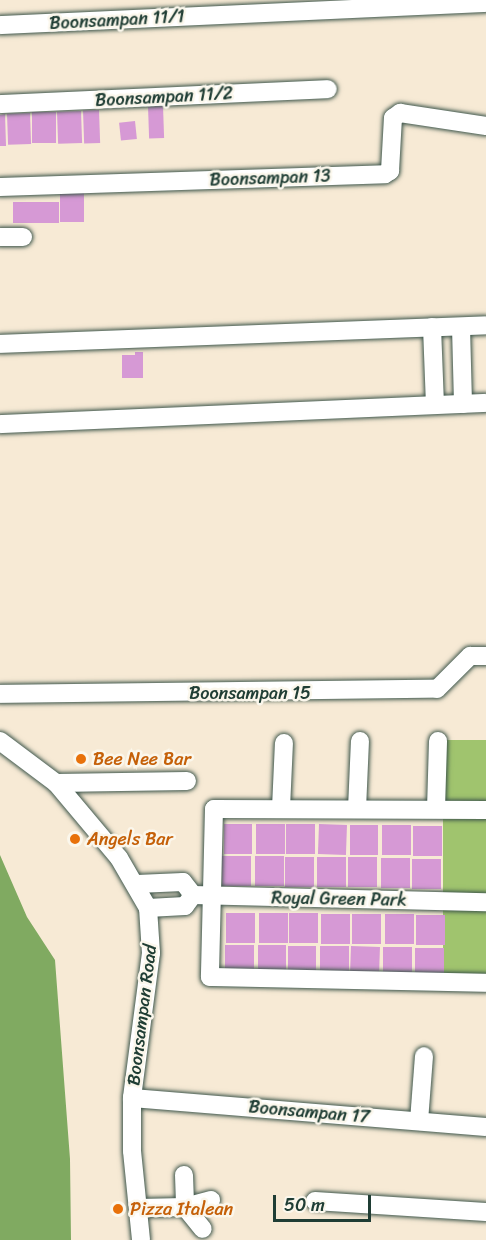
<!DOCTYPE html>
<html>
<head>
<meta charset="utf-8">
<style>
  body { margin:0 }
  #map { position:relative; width:486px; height:1240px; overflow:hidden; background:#f7ead5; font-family:Sriracha,sans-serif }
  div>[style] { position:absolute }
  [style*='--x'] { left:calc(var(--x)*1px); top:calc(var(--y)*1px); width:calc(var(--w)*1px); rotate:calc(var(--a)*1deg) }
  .green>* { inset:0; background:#a0c46e; transform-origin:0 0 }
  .forest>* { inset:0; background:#80aa61 }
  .building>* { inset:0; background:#d699d5; transform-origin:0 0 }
  .roads { filter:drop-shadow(0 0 2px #3f574c) drop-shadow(0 0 2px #3f574c) }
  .minor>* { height:18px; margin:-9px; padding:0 9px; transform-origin:9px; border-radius:9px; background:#fff }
  .dots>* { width:16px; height:16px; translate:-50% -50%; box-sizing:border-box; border:3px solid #fbf7ec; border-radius:50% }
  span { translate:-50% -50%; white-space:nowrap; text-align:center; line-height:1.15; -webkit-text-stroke:5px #fbf7ec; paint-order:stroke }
  .street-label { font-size:18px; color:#1f3d34 }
  .food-label { font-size:18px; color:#c56008 }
  .left { translate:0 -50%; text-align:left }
  .scale { position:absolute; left:273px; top:1195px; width:98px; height:27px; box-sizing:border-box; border:3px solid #1f3d34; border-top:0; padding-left:8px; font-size:18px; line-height:21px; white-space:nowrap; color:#1f3d34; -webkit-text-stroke:4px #fbf7ec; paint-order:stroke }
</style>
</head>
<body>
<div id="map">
  <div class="green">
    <div style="left:486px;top:740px;width:238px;height:43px;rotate:90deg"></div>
  </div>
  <div class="forest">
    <div style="clip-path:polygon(0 855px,27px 917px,55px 960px,70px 1159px,71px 1240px,0 1240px)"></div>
  </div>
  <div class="building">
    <div style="left:163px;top:106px;width:32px;height:15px;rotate:88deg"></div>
    <div style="left:99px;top:110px;width:33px;height:16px;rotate:88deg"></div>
    <div style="left:81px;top:111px;width:32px;height:24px;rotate:88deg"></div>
    <div style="left:56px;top:112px;width:31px;height:24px;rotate:90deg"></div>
    <div style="left:30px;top:113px;width:31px;height:23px;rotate:88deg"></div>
    <div style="clip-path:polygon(5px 114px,6px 146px,0 146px,0 115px)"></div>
    <div style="left:135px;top:121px;width:18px;height:16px;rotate:84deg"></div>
    <div style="left:60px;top:190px;width:24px;height:32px"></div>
    <div style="left:59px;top:202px;width:21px;height:46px;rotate:90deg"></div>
    <div style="clip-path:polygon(135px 352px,143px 352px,143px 378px,122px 378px,122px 355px,135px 355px)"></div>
    <div style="left:224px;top:824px;width:28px;height:30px"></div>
    <div style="left:256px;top:824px;width:29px;height:30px"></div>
    <div style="left:286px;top:824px;width:29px;height:30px"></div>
    <div style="left:319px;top:824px;width:28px;height:30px;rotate:2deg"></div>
    <div style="left:350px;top:825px;width:28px;height:30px"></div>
    <div style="left:382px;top:825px;width:29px;height:30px"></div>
    <div style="left:413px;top:826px;width:29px;height:30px"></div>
    <div style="left:222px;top:856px;width:29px;height:30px"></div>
    <div style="left:255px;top:856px;width:29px;height:30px"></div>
    <div style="left:285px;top:857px;width:29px;height:30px"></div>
    <div style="left:317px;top:857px;width:29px;height:30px"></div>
    <div style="left:348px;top:857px;width:29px;height:30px"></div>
    <div style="left:381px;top:858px;width:29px;height:30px"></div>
    <div style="left:412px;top:859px;width:29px;height:30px"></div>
    <div style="left:226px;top:913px;width:29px;height:30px"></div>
    <div style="left:259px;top:913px;width:29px;height:30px"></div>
    <div style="left:289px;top:913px;width:29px;height:30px"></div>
    <div style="left:321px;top:914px;width:29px;height:30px"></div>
    <div style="left:352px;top:914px;width:29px;height:30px"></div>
    <div style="left:385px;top:914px;width:29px;height:30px"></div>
    <div style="left:416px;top:915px;width:29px;height:30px"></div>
    <div style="left:225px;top:945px;width:29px;height:30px"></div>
    <div style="left:258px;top:945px;width:28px;height:30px"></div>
    <div style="left:288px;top:946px;width:28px;height:30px"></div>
    <div style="left:320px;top:946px;width:29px;height:30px"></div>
    <div style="left:351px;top:946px;width:29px;height:30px;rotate:2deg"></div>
    <div style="left:383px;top:947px;width:29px;height:30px"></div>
    <div style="left:415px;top:948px;width:29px;height:30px"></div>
  </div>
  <div class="roads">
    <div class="minor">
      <div style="--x:0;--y:25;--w:486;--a:-2.6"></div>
      <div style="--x:0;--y:104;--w:328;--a:-2.6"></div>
      <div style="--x:0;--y:187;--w:385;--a:-1.9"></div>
      <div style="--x:385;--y:174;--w:6;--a:-31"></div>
      <div style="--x:390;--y:171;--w:53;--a:-86.8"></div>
      <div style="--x:393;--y:118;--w:9;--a:-36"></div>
      <div style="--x:400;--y:113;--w:87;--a:8.6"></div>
      <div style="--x:0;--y:237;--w:23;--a:0"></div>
      <div style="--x:432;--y:327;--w:78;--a:87.8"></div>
      <div style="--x:461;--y:327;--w:77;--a:88.5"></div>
      <div style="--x:0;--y:344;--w:486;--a:-2.2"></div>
      <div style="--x:0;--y:424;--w:486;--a:-2.5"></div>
      <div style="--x:0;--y:694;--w:437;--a:-0.7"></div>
      <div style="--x:437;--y:689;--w:47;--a:-45"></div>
      <div style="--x:470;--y:656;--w:16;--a:0"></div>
      <div style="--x:0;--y:741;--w:70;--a:36.9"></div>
      <div style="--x:56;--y:783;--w:98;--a:50"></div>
      <div style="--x:119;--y:858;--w:58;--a:59.9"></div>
      <div style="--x:148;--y:908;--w:45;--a:86.2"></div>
      <div style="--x:151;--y:953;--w:146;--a:97.5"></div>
      <div style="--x:132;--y:1098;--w:53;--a:90"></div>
      <div style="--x:132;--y:1151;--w:89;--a:84.2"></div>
      <div style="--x:56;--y:783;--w:131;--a:-0.9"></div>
      <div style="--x:281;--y:808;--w:65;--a:-87.4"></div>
      <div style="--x:357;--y:809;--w:68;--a:-87.5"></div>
      <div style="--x:436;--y:809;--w:68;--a:-88.3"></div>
      <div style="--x:486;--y:810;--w:272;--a:-179.8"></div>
      <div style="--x:214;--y:809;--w:168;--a:91.4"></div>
      <div style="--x:210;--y:977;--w:276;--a:1.2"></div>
      <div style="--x:137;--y:884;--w:46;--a:-2.5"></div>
      <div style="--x:183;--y:882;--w:16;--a:52"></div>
      <div style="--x:193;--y:895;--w:293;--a:1.4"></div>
      <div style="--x:148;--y:908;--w:37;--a:-3"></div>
      <div style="--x:185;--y:906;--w:14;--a:-54"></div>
      <div style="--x:132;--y:1098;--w:355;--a:4.7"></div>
      <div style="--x:419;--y:1121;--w:65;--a:-85.6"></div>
      <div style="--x:184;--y:1175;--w:32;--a:88"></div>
      <div style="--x:185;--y:1207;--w:28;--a:51"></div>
      <div style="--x:315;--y:1201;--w:171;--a:3.7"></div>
      <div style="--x:138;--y:1208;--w:47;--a:-1.2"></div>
      <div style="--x:185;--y:1207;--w:27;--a:-15"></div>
    </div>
  </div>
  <div class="dots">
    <div style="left:81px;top:759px;background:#e8710a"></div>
    <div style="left:75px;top:839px;background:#e8710a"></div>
    <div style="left:118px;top:1209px;background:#e8710a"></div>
  </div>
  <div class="street-label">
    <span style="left:117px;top:20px;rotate:-3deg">Boonsampan 11/1</span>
    <span style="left:164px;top:97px;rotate:-3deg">Boonsampan 11/2</span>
    <span style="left:270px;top:178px;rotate:-2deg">Boonsampan 13</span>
    <span style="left:250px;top:693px">Boonsampan 15</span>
    <span style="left:339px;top:899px;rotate:1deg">Royal Green Park</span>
    <span style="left:142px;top:1015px;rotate:-83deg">Boonsampan Road</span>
    <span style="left:309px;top:1112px;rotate:5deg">Boonsampan 17</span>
  </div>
  <div class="food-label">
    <span class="left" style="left:93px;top:759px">Bee Nee Bar</span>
    <span class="left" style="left:87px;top:839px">Angels Bar</span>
    <span class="left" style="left:130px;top:1209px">Pizza Italean</span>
  </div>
  <div class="scale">50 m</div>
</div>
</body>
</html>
